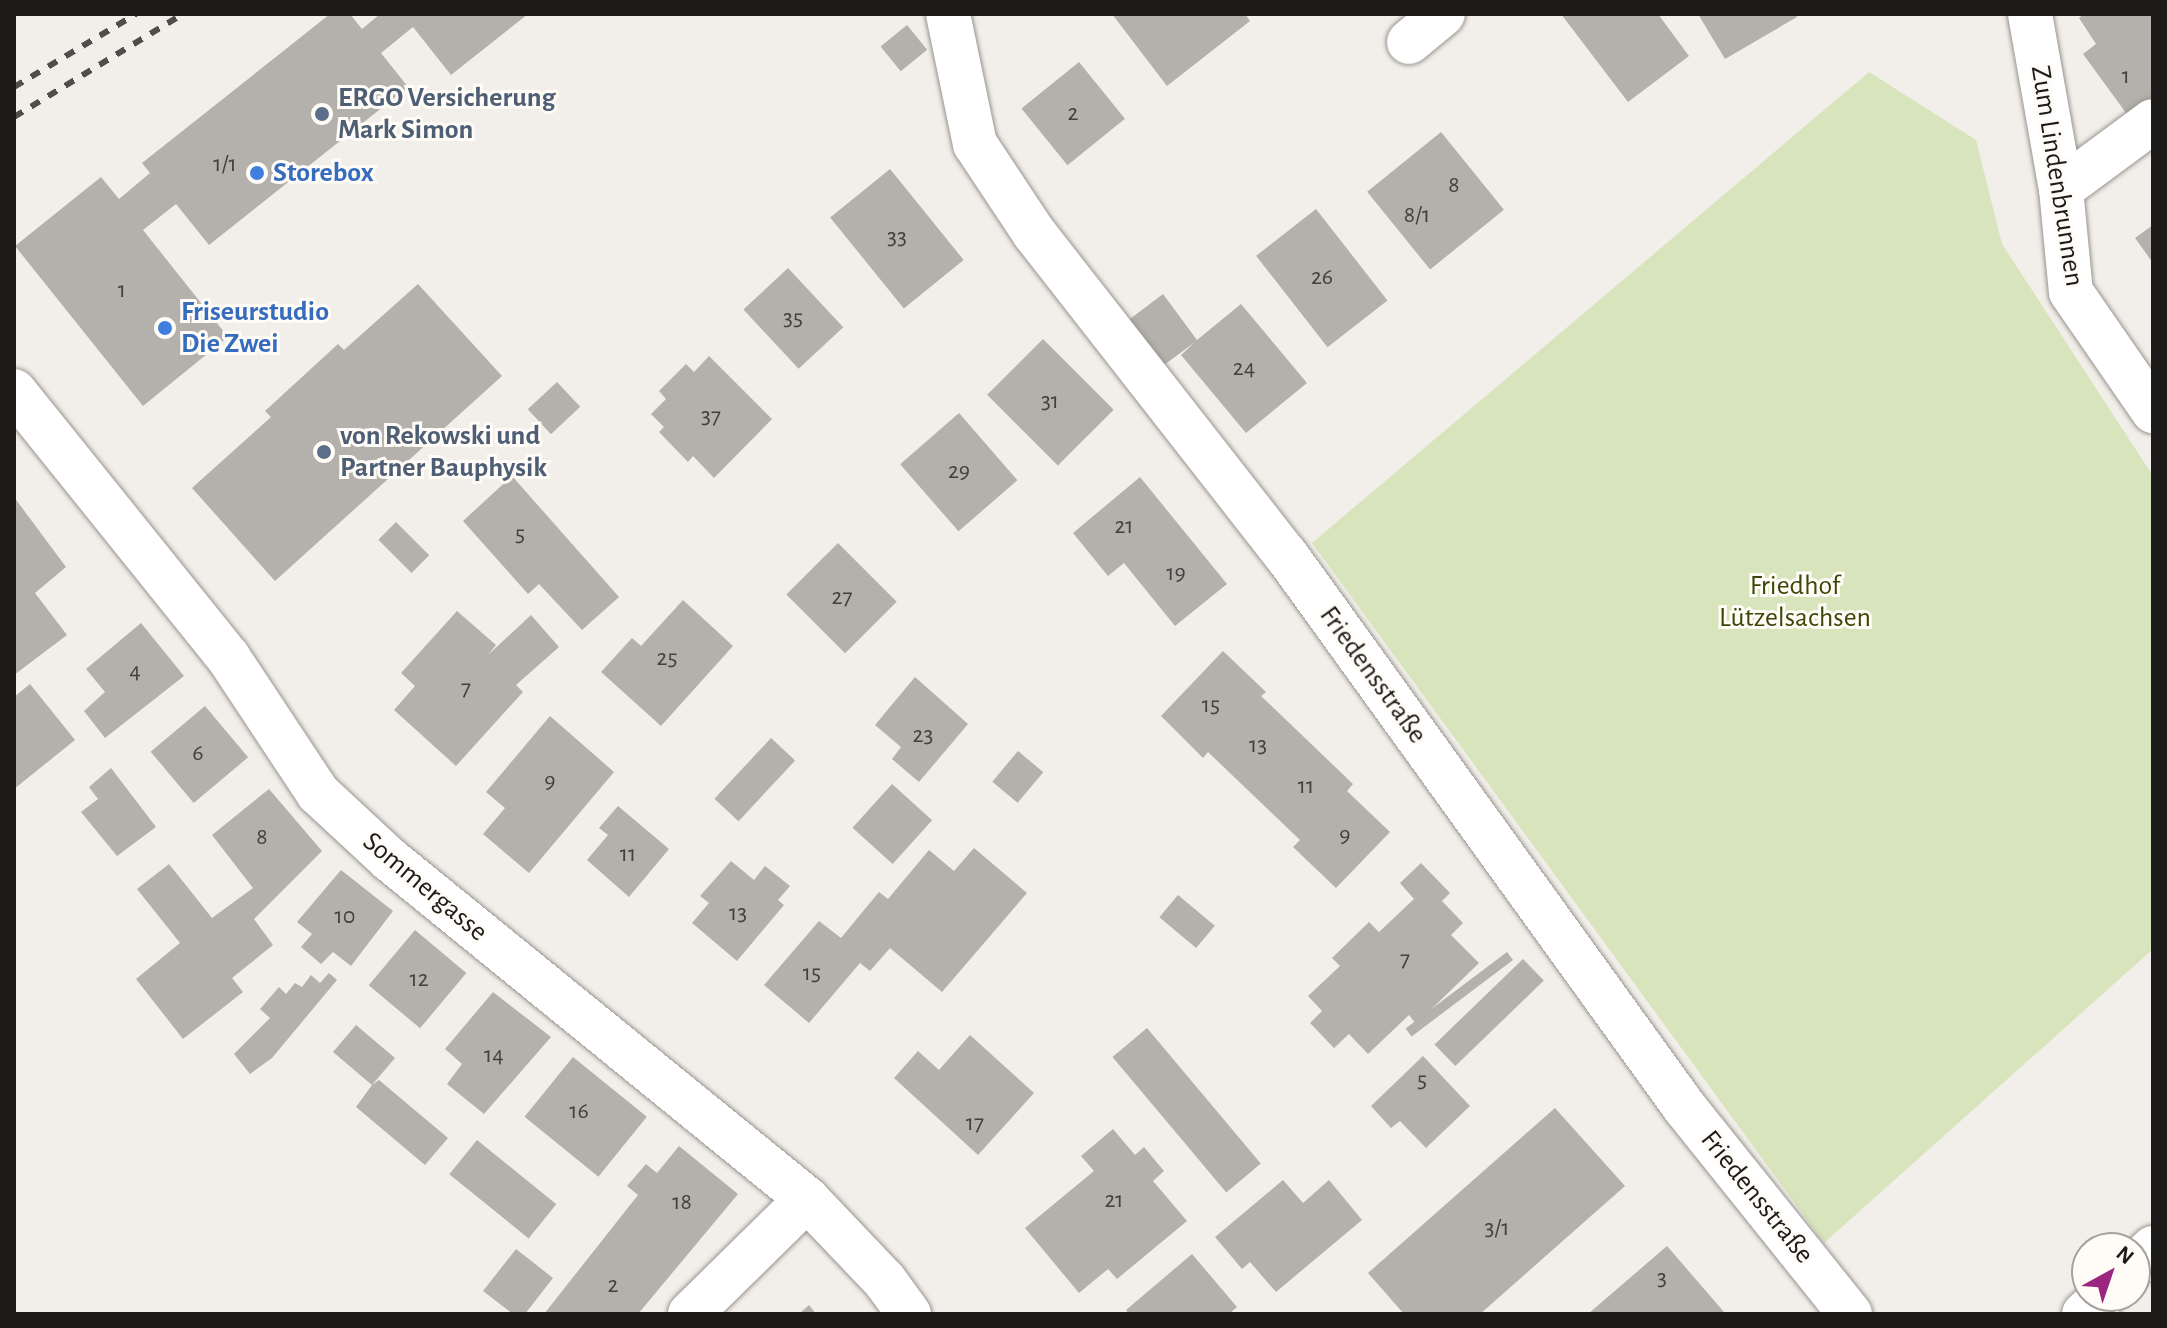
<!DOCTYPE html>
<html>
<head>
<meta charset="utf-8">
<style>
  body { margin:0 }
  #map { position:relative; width:2167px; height:1328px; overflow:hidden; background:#f2eee9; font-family:"Alegreya Sans",sans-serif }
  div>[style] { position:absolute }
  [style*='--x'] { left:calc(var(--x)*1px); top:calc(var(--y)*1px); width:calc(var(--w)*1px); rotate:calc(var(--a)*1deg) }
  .green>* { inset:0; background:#d8e4bc }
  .building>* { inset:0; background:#b4b0ab; transform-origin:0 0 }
  .roads { filter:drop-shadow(0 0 2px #98948f) drop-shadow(0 0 2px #98948f) }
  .minor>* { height:44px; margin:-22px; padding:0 22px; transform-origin:22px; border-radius:22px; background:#fff }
  .rail>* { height:6px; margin-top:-3px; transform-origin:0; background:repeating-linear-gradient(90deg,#504d4b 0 10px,transparent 0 20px) }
  .dots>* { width:22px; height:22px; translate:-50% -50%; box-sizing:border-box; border:4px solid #fffcf7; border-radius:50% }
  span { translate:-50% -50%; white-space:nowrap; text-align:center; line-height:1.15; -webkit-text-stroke:6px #fffcf7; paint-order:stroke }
  .number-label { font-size:24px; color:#43403e }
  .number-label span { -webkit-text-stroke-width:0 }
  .service-label { font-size:28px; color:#4e5e75; font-weight:700 }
  .left { translate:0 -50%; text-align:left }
  .shop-label { font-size:28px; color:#366cbe; font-weight:700 }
  .street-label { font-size:28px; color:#1d1b19 }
  .park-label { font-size:28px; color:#3b4706 }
  .frame { position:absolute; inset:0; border:16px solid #1d1b19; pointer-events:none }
  .north { position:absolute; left:2071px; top:1232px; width:80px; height:80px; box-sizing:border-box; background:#fffcf7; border:2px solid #a5a29e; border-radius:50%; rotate:40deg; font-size:22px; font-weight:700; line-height:32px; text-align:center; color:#1d1b19 }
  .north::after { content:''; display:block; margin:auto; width:28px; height:36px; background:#9b257f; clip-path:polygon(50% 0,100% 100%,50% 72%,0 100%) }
</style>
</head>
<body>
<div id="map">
  <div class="green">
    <div style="clip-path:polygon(1869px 72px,1976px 140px,2002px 244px,2153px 476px,2153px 949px,1824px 1243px,1312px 543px)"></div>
  </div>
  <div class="building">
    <div style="clip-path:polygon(330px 14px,350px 14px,362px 29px,380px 14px,528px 14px,451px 75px,413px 27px,381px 53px,408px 87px,209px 245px,176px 204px,143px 230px,228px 337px,143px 406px,15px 246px,101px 177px,119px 199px,150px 173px,142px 163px)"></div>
    <div style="clip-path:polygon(1112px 14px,1245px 14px,1250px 21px,1167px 86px)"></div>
    <div style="clip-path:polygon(1561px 14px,1658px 14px,1689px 56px,1628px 102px)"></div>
    <div style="clip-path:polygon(1698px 14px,1796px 14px,1797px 17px,1725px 59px)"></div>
    <div style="clip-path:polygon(2084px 14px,2153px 14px,2153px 99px,2129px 117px,2083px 54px,2096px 44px,2079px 18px)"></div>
    <div style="left:907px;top:25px;width:32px;height:34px;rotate:51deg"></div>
    <div style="left:1079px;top:62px;width:73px;height:74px;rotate:51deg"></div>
    <div style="left:1441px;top:132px;width:100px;height:95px;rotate:51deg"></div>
    <div style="left:890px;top:169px;width:117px;height:77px;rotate:51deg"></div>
    <div style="left:1316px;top:209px;width:116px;height:76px;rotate:52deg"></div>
    <div style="clip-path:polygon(2153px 225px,2153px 263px,2135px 238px)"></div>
    <div style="left:788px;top:268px;width:81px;height:61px;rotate:47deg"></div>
    <div style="clip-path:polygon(418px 284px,502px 376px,275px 581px,192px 488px,271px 417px,265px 411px,338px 344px,344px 350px)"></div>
    <div style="clip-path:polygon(1163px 294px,1197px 340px,1241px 304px,1307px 383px,1246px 433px,1181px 355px,1195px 342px,1160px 368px,1126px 322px)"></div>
    <div style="left:1043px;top:339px;width:100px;height:79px;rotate:45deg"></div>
    <div style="clip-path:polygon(709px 356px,772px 419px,714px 478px,693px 456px,688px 462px,659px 432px,664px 427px,651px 414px,666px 399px,659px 391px,686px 364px,694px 372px)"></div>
    <div style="left:557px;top:382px;width:34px;height:40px;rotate:47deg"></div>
    <div style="left:959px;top:413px;width:89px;height:78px;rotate:49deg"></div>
    <div style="clip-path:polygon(512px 476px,619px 597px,582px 630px,539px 584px,528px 594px,463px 521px)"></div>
    <div style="clip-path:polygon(1140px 477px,1227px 584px,1175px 626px,1124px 563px,1108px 576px,1073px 533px)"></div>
    <div style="clip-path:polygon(14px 497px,66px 567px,35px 593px,67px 635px,14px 675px)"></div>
    <div style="left:396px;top:522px;width:47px;height:25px;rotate:45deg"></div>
    <div style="left:838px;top:543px;width:83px;height:73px;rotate:45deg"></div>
    <div style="clip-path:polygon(683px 600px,733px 646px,661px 726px,601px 672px,632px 638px,641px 646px)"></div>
    <div style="clip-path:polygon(457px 611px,496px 645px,488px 655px,531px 615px,559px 647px,516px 685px,523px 692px,456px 766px,394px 710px,415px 686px,401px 673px)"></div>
    <div style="clip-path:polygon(141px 623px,184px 676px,105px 738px,84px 711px,105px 692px,86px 669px)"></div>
    <div style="clip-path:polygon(1223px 651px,1266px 692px,1261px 696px,1353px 784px,1347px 791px,1390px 832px,1336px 888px,1293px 847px,1300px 840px,1208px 752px,1203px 758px,1161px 716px)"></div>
    <div style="clip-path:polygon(915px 677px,968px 724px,919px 782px,892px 759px,901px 747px,875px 725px)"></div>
    <div style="clip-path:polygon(30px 684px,75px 740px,14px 789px,14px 697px)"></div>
    <div style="left:205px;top:706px;width:67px;height:71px;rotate:50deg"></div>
    <div style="clip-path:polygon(550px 716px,614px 772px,529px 873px,483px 834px,505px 808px,486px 792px)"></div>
    <div style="left:771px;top:738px;width:33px;height:83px;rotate:43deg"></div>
    <div style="left:1018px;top:751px;width:33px;height:40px;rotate:40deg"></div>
    <div style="clip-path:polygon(111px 768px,156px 827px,117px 856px,81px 812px,98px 799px,89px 787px)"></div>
    <div style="left:892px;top:784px;width:54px;height:59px;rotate:42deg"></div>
    <div style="clip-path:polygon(269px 789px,322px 851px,254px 919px,273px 945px,232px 978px,243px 992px,183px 1039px,136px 979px,180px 943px,137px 889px,169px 864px,212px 918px,253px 888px,212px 835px)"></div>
    <div style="clip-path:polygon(618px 806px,669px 849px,629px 897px,587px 860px,608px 835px,599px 828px)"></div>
    <div style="clip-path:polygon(974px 848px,1027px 893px,942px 992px,890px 948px,870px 971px,860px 963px,809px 1023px,764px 985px,819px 921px,841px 938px,879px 892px,888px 899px,929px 850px,954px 871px)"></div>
    <div style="clip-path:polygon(731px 861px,754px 880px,765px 866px,790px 886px,778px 900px,784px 905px,737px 961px,692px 923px,709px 903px,700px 896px)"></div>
    <div style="clip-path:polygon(1421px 863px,1450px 893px,1442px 901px,1463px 923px,1451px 935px,1479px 963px,1416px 1024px,1409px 1015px,1368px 1054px,1349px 1034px,1334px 1048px,1310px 1023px,1322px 1011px,1308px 996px,1340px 966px,1332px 958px,1369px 922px,1379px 932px,1414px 899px,1400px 883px)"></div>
    <div style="clip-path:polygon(341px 870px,393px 911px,351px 966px,333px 952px,321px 964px,301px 947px,312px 934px,297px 922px)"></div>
    <div style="left:1178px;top:895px;width:48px;height:29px;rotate:40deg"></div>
    <div style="left:415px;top:930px;width:67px;height:72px;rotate:40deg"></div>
    <div style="left:1507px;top:952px;width:10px;height:127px;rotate:53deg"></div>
    <div style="left:1523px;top:959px;width:30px;height:123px;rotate:46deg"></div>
    <div style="clip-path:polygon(329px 973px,337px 980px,272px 1058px,250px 1074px,234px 1054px,270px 1018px,260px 1009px,279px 987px,286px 994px,295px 983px,302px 987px,311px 975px,320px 983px)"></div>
    <div style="clip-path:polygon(493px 992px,551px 1037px,484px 1114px,447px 1084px,462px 1064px,445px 1049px)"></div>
    <div style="clip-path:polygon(356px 1025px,395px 1058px,372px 1085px,379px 1080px,448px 1138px,425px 1165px,356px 1107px,372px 1085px,333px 1052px)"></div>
    <div style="left:1147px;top:1028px;width:177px;height:45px;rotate:50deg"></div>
    <div style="clip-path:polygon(970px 1035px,1034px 1093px,978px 1155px,894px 1078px,918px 1051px,939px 1070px)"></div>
    <div style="clip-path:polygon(1423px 1056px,1470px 1106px,1426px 1148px,1400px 1121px,1391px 1128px,1371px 1106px)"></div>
    <div style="left:573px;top:1057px;width:95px;height:77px;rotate:39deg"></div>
    <div style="clip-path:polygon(1555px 1108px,1625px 1186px,1480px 1314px,1404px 1314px,1368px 1273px)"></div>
    <div style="clip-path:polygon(1113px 1129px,1135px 1155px,1144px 1147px,1164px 1171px,1153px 1181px,1187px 1221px,1117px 1279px,1108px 1269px,1079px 1293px,1025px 1228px,1094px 1171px,1081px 1156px)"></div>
    <div style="left:477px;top:1140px;width:102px;height:44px;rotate:39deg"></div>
    <div style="clip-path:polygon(679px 1146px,738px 1194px,638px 1314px,544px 1314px,638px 1195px,627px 1186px,646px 1164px,657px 1173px)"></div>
    <div style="clip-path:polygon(1283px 1180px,1303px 1203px,1329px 1180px,1362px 1220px,1276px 1292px,1250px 1262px,1242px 1269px,1215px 1237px)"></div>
    <div style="clip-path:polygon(1667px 1246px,1724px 1312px,1588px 1314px)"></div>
    <div style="clip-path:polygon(516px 1249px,553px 1278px,525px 1314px,513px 1314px,483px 1291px)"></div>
    <div style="clip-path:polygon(1192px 1254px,1237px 1307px,1229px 1314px,1129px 1314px,1126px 1310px)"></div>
    <div style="clip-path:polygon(809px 1305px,816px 1314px,799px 1314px)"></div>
  </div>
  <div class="roads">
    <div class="minor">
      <div style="--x:948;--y:14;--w:133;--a:78.3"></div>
      <div style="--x:975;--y:144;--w:107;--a:56.5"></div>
      <div style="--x:1034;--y:233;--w:409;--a:52"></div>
      <div style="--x:1286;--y:555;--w:682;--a:54.19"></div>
      <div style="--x:1685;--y:1108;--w:264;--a:51.3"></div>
      <div style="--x:2030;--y:14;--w:178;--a:80"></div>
      <div style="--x:2061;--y:189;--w:103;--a:84.5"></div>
      <div style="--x:2071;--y:292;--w:145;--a:55.4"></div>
      <div style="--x:1409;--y:42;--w:44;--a:-39.5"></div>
      <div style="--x:2061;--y:189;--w:114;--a:-36.5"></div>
      <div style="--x:14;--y:391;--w:341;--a:51.2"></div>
      <div style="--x:228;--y:657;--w:163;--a:56.5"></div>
      <div style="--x:318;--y:793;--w:97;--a:42.9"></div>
      <div style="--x:389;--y:859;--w:539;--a:39.12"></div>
      <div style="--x:807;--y:1199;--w:113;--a:46.4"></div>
      <div style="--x:885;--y:1281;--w:41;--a:54"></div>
      <div style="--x:2135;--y:1265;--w:25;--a:-43"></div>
      <div style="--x:690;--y:1314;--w:164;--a:-44.5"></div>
      <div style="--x:2084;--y:1314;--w:26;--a:-43"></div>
    </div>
  </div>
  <div class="rail">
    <div style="--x:14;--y:87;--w:142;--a:-30.9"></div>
    <div style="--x:14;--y:117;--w:198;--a:-31.4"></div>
  </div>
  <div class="dots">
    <div style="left:322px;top:114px;background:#5c6f8a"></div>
    <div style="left:257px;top:173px;background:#3f7fe0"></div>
    <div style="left:165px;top:328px;background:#3f7fe0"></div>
    <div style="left:324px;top:452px;background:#5c6f8a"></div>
  </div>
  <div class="number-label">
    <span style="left:2126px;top:77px">1</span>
    <span style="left:1073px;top:114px">2</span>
    <span style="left:225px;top:165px">1/1</span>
    <span style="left:1454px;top:186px">8</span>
    <span style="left:1417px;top:216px">8/1</span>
    <span style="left:897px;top:238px">33</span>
    <span style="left:1322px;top:278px">26</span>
    <span style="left:122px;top:291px">1</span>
    <span style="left:793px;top:319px">35</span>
    <span style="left:1244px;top:369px">24</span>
    <span style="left:1050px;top:402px">31</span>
    <span style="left:711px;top:417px">37</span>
    <span style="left:959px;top:472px">29</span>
    <span style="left:1124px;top:527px">21</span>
    <span style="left:520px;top:535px">5</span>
    <span style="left:1176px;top:574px">19</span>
    <span style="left:842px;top:598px">27</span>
    <span style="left:667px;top:659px">25</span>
    <span style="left:135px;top:672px">4</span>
    <span style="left:466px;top:689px">7</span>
    <span style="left:1211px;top:706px">15</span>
    <span style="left:923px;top:736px">23</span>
    <span style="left:1258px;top:746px">13</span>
    <span style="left:198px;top:754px">6</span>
    <span style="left:550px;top:782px">9</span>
    <span style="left:1306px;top:787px">11</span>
    <span style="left:1345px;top:836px">9</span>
    <span style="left:262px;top:838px">8</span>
    <span style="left:628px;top:855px">11</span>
    <span style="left:738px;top:914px">13</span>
    <span style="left:345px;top:917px">10</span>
    <span style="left:1405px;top:960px">7</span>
    <span style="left:812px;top:974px">15</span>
    <span style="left:419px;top:980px">12</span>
    <span style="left:494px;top:1056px">14</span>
    <span style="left:1422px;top:1081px">5</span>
    <span style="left:579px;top:1112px">16</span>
    <span style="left:975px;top:1124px">17</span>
    <span style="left:1114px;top:1201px">21</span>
    <span style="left:682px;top:1203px">18</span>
    <span style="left:1497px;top:1229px">3/1</span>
    <span style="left:1662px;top:1279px">3</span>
    <span style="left:613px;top:1286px">2</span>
  </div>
  <div class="service-label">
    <span class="left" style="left:338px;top:114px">ERGO Versicherung<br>Mark Simon</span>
    <span class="left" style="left:340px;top:452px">von Rekowski und<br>Partner Bauphysik</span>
  </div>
  <div class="shop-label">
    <span class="left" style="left:273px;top:173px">Storebox</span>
    <span class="left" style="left:181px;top:328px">Friseurstudio<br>Die Zwei</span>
  </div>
  <div class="street-label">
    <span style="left:2057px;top:176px;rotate:81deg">Zum Lindenbrunnen</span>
    <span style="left:1373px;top:675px;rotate:54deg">Friedensstraße</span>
    <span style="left:425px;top:887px;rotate:40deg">Sommergasse</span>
    <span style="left:1757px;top:1197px;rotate:51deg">Friedensstraße</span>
  </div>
  <div class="park-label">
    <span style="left:1795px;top:602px">Friedhof<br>Lützelsachsen</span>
  </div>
  <div class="frame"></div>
  <div class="north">N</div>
</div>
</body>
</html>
